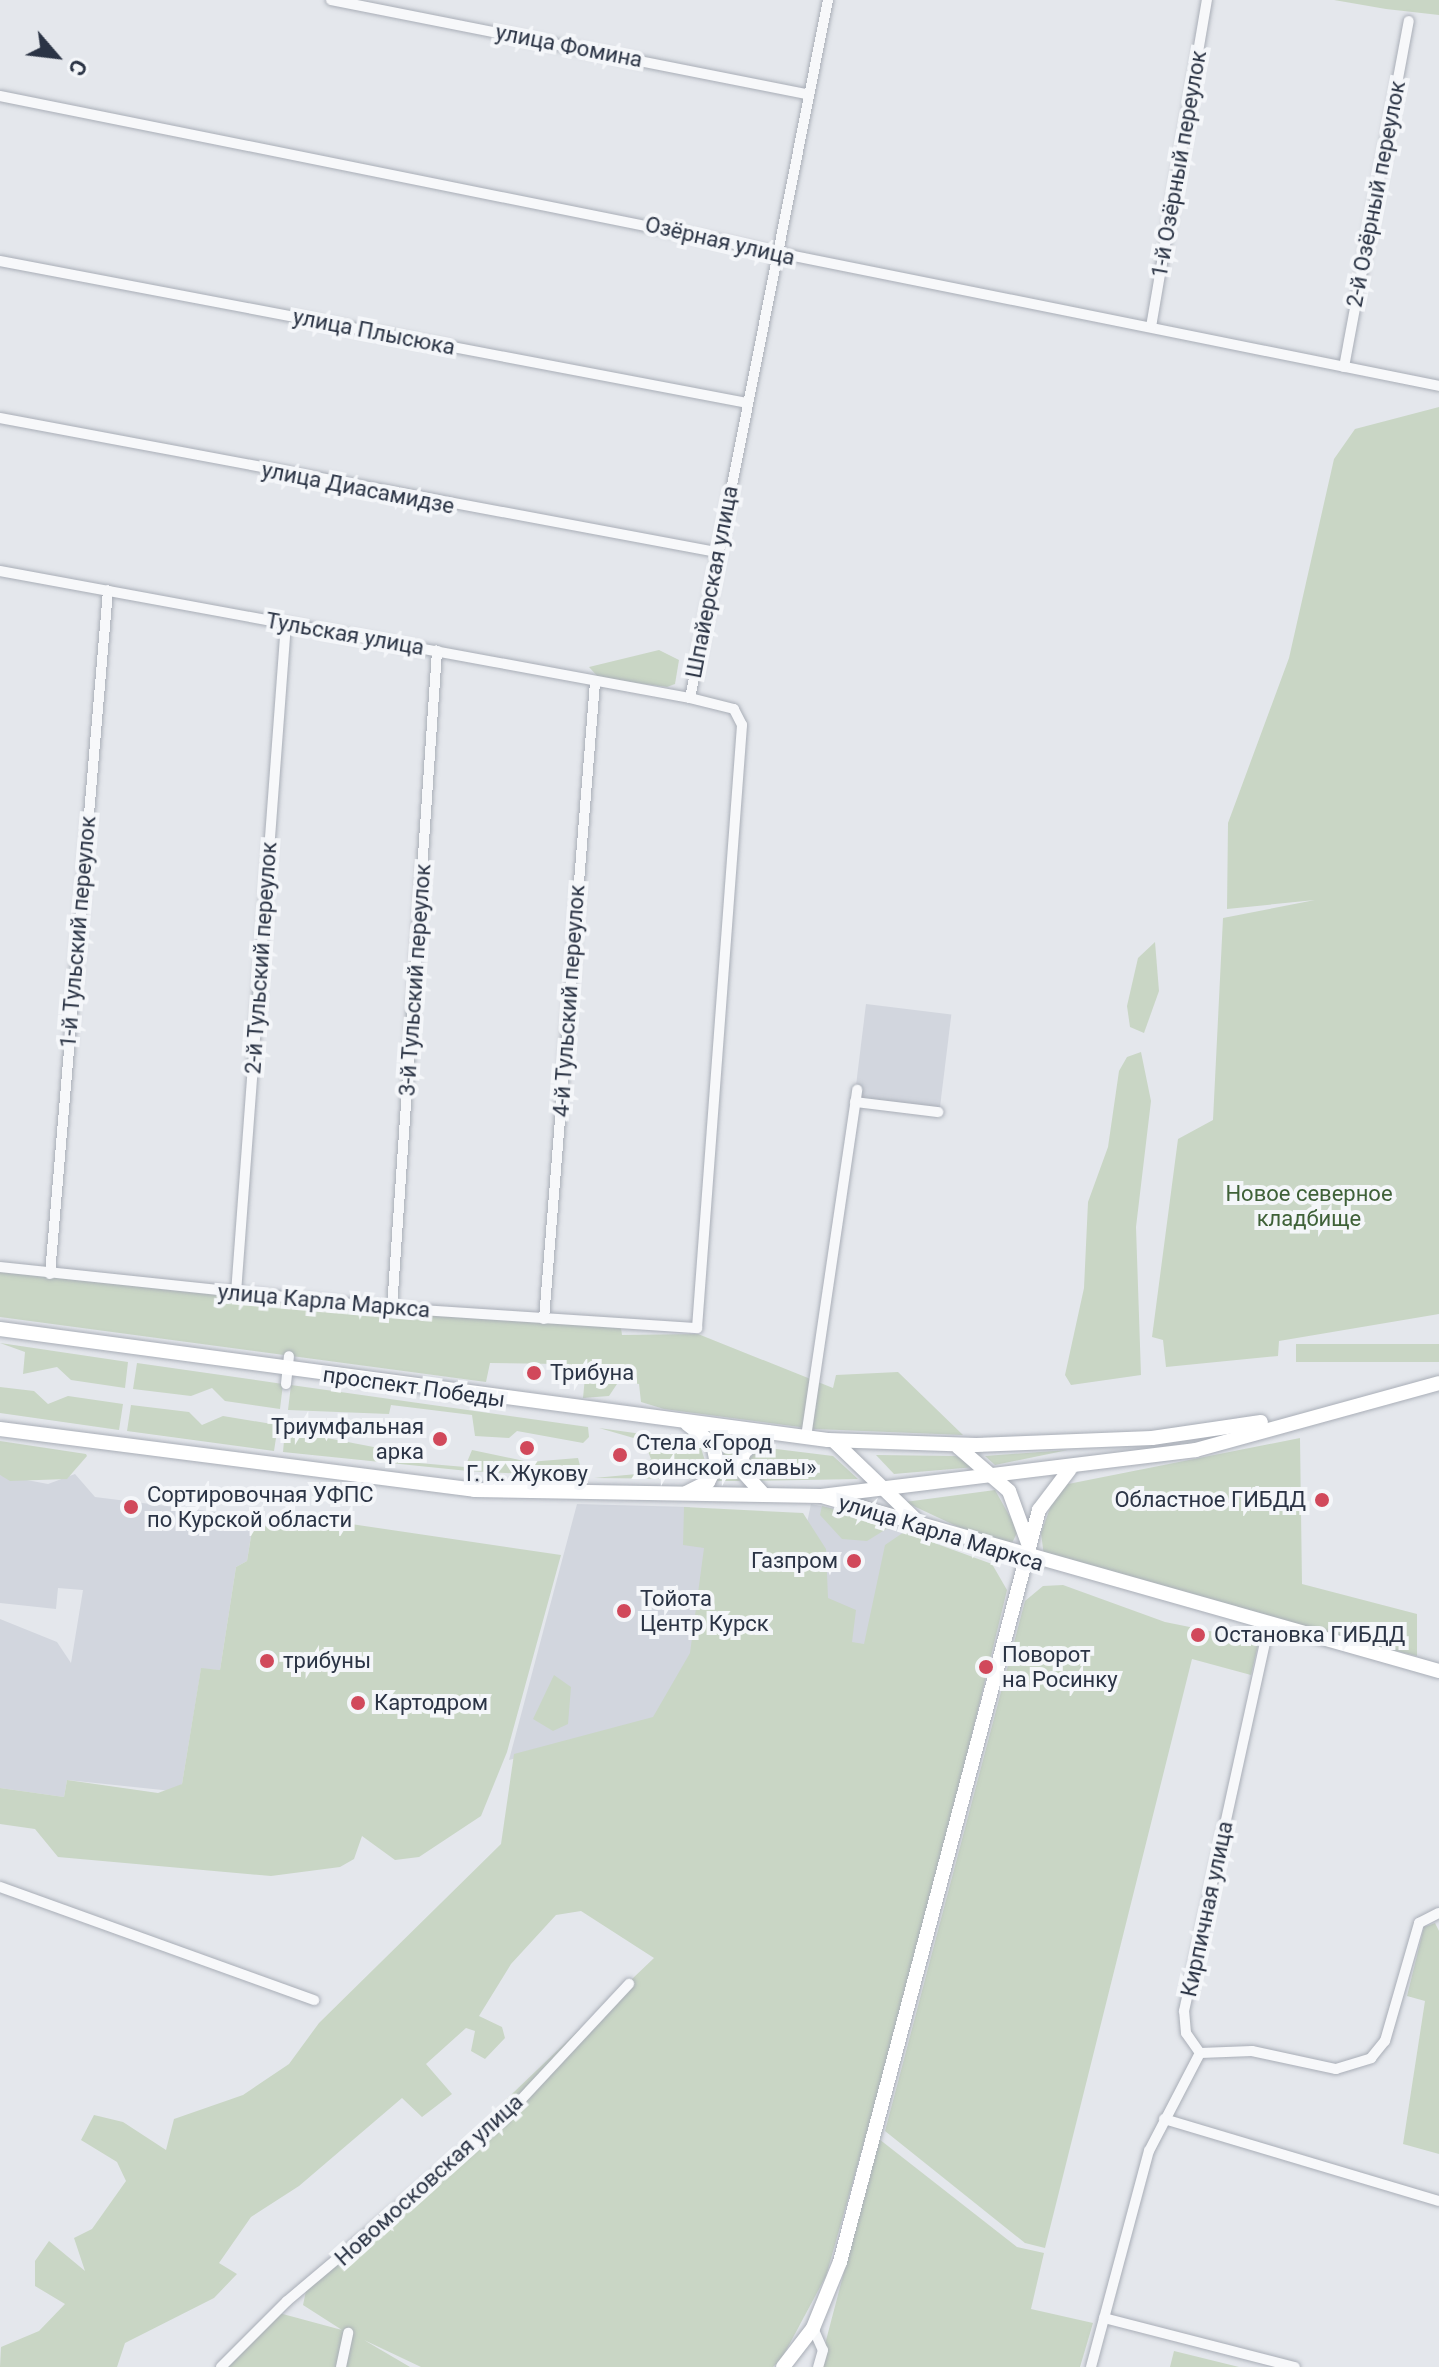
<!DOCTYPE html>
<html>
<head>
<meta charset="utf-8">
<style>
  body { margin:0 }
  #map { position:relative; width:1439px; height:2367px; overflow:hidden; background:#e4e7ec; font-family:Roboto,sans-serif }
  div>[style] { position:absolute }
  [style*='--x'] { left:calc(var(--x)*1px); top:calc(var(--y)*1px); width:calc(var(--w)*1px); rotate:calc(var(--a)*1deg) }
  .built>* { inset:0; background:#d2d6de; transform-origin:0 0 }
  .green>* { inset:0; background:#c9d6c5; transform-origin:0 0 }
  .roads { filter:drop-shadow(0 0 2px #a9aeb7) drop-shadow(0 0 2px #a9aeb7) }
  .minor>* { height:10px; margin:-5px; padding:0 5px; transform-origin:5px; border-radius:5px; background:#f7f8fa }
  .major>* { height:14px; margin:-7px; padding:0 7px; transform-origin:7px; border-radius:7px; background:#fff }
  .dots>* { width:22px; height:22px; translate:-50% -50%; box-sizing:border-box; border:4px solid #f4f6f9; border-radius:50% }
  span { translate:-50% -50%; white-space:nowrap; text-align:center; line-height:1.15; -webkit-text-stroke:8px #f4f6f9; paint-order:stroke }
  .street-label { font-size:22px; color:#2b3445 }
  .park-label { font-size:22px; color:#3f6138 }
  .poi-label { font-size:22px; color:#2b3445 }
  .left { translate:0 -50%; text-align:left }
  .right { translate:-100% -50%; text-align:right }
  .north { position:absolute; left:16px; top:16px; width:80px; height:80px; -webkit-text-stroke:6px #f4f6f9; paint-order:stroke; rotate:118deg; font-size:22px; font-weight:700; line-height:32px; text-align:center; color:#2b3445 }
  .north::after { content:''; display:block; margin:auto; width:28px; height:36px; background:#2b3445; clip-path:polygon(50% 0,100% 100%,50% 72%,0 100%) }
</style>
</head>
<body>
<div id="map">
  <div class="built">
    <div style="left:866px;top:1004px;width:86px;height:99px;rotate:7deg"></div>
    <div style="clip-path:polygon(75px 1474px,95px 1497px,254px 1517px,247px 1561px,236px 1567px,220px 1670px,201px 1669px,182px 1784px,172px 1791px,67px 1780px,64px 1797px,0 1788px,0 1619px,57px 1642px,71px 1663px,83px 1590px,58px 1588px,56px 1609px,0 1603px,0 1475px,48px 1484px)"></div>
    <div style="clip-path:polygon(577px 1504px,690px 1507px,688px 1541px,708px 1542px,695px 1653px,655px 1721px,509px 1760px)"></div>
    <div style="left:811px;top:1504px;width:98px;height:133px;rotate:12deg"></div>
  </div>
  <div class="green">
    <div style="clip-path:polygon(1334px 0,1439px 0,1439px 15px,1386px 9px)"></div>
    <div style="clip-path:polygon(1439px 407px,1439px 1314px,1279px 1341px,1278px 1356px,1166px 1367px,1163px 1340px,1152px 1337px,1178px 1139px,1213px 1120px,1223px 918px,1315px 900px,1227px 909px,1228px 823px,1289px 658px,1334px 459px,1355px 429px)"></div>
    <div style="clip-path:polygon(659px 650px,679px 660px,675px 684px,667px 687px,599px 678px,589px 667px)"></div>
    <div style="clip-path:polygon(1155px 942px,1159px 991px,1144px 1033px,1130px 1027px,1127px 1006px,1138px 958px)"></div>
    <div style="clip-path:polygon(1141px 1052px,1151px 1101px,1136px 1227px,1141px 1375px,1071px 1385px,1065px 1375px,1084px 1288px,1088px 1202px,1108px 1147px,1119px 1071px,1127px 1057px)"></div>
    <div style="clip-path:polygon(0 1271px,621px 1328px,622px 1335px,698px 1334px,833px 1388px,836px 1375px,898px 1372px,963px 1435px,815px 1429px,664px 1409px,641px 1402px,639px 1384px,619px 1381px,609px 1396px,583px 1398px,585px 1377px,564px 1373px,561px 1364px,490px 1363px,486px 1382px,0 1317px)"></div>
    <div style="clip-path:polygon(0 1343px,128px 1362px,125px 1388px,71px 1380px,57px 1367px,23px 1374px,25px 1352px)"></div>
    <div style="left:1439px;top:1344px;width:18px;height:143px;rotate:90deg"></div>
    <div style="clip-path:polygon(137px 1363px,283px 1384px,280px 1409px,225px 1401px,212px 1388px,191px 1396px,133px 1389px)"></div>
    <div style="clip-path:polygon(291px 1385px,588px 1427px,589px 1437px,583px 1443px,517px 1431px,509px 1438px,475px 1436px,472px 1415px,391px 1405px,389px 1414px,288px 1410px)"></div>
    <div style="clip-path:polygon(0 1387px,34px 1391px,48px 1404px,68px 1396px,123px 1404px,119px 1430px,0 1413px)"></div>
    <div style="clip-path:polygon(131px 1405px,189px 1412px,202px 1425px,223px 1416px,278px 1425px,274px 1451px,127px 1431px)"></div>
    <div style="clip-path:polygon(599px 1428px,699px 1442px,707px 1467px,696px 1479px,594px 1478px,637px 1474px,651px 1459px,644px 1441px)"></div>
    <div style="clip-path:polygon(285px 1430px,384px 1449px,384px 1460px,465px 1467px,472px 1450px,529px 1462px,578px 1458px,583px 1477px,468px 1471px,283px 1452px)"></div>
    <div style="clip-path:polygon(1300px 1438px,1302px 1584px,1417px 1614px,1417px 1656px,1173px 1599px,1044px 1556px,1041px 1533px,1058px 1486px)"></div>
    <div style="clip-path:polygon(0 1441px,86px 1454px,87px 1456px,67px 1479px,10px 1481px,0 1475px)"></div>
    <div style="clip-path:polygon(720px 1442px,742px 1445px,733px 1465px,740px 1481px,717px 1481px,725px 1461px)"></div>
    <div style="clip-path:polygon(760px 1447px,833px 1456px,858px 1479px,753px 1481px,747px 1461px)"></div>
    <div style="clip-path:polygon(1068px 1450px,995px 1465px,985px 1456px)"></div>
    <div style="clip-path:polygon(876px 1455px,956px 1456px,975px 1467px,894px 1474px)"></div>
    <div style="clip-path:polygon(995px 1490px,1018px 1531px,1012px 1543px,984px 1539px,905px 1502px)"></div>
    <div style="clip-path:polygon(822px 1506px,886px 1522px,888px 1528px,867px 1541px,842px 1539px,820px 1515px)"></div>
    <div style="clip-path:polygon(684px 1507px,803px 1513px,826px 1549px,828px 1598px,856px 1610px,852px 1642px,864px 1644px,885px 1545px,904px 1532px,992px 1564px,1007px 1590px,923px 1936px,826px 2276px,782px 2358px,773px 2367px,421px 2367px,364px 2340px,410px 2367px,222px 2367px,279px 2313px,342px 2330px,303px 2305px,306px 2291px,654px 1958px,581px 1911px,556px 1915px,511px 1964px,479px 2016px,502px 2027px,505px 2038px,485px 2059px,471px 2051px,475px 2031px,466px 2028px,426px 2064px,452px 2094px,422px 2117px,402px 2098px,299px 2186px,251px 2217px,219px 2263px,237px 2274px,214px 2298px,125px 2343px,117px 2367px,0 2367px,1px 2347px,39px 2331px,65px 2304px,35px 2286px,35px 2261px,49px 2241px,85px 2271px,74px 2238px,92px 2229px,126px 2181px,117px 2162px,81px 2140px,94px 2115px,123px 2122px,166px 2150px,174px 2119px,243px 2095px,289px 2064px,319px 2023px,501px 1844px,514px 1754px,653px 1717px,690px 1653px,704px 1548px,683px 1545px)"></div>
    <div style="clip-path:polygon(290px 1515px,561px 1555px,507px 1752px,481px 1816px,419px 1857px,395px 1860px,362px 1836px,354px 1859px,340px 1867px,271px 1876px,58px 1857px,35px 1829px,0 1824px,0 1788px,64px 1797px,67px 1780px,158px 1793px,182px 1784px,201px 1668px,220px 1670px,236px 1567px,247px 1561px,253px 1524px,287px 1530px)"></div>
    <div style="clip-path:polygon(1063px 1585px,1165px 1622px,1259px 1641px,1251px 1675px,1192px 1659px,1045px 2248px,1025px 2243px,885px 2131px,1025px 1601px,1043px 1586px)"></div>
    <div style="clip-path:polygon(554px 1675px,571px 1687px,568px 1724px,553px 1731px,533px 1719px)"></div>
    <div style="clip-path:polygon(1435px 1923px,1439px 1931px,1439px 2154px,1403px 2144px,1425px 2001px,1407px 1996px,1424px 1927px)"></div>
    <div style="clip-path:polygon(879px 2139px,1017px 2247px,1044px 2253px,1031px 2309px,1093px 2323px,1080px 2367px,819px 2367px)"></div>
    <div style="clip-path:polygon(1174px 2351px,1239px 2367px,1170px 2367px)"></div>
  </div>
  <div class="roads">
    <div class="minor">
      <div style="--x:331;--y:0;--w:485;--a:11.2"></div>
      <div style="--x:0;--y:96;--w:1468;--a:11.39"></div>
      <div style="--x:0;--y:261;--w:760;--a:10.76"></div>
      <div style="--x:1151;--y:327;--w:332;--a:-80.3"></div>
      <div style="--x:1344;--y:367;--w:352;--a:-79.4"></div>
      <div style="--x:0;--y:418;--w:728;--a:10.6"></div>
      <div style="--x:0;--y:571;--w:702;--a:10.43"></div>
      <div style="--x:855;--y:1102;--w:84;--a:6.9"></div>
      <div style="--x:0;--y:1267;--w:394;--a:6"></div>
      <div style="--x:392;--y:1308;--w:306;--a:3.8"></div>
      <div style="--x:697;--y:1328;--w:605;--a:-85.73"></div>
      <div style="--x:742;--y:725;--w:18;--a:-117"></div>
      <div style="--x:734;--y:709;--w:45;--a:-166"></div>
      <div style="--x:690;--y:698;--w:712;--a:-78.82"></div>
      <div style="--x:50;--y:1274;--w:686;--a:-85.15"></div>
      <div style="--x:236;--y:1293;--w:671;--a:-85.73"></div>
      <div style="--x:392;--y:1308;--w:659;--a:-86.08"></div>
      <div style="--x:544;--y:1319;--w:639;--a:-85.42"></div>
      <div style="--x:286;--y:1384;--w:28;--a:-84"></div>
      <div style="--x:806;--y:1437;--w:351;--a:-81.6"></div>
      <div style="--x:0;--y:1887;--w:334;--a:19.8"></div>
      <div style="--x:1200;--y:2053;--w:52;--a:-2.2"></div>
      <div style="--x:1252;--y:2051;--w:86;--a:12.1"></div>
      <div style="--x:1336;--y:2069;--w:37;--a:-17"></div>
      <div style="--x:1371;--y:2058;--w:22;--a:-51"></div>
      <div style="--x:1385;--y:2041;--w:123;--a:-73.9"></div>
      <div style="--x:1419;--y:1923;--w:22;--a:-27"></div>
      <div style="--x:1164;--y:2119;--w:287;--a:16.6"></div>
      <div style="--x:1104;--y:2318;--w:197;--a:14.4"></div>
      <div style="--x:813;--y:2328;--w:24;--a:66"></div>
      <div style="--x:823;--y:2350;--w:18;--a:106"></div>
      <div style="--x:221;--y:2367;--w:93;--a:-45"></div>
      <div style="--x:287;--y:2301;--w:282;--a:-40.1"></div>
      <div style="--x:503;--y:2119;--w:185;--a:-47"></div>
      <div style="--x:341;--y:2367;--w:35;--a:-78"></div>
      <div style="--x:1091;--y:2367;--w:224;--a:-75"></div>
      <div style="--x:1149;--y:2151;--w:110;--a:-62.5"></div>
      <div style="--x:1200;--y:2053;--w:24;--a:-125"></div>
      <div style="--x:1186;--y:2033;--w:22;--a:-95"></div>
      <div style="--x:1184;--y:2011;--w:395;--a:-77.6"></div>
    </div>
    <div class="major">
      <div style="--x:0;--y:1329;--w:835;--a:7.64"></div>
      <div style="--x:828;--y:1440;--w:148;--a:1.9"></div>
      <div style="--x:976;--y:1445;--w:176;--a:-2.3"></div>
      <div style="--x:1152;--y:1438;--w:110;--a:-8.4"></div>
      <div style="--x:0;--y:1429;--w:478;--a:7.3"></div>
      <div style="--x:474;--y:1490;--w:347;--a:1"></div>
      <div style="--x:821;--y:1496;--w:378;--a:-7"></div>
      <div style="--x:1196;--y:1450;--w:252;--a:-15.4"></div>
      <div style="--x:835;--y:1442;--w:114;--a:43.9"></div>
      <div style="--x:958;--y:1447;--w:67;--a:40.8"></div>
      <div style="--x:1009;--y:1491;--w:59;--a:70"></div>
      <div style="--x:686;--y:1493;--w:25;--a:-27"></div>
      <div style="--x:708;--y:1482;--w:20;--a:-63"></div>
      <div style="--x:717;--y:1464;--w:20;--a:-101"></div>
      <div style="--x:713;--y:1444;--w:33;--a:-142"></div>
      <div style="--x:764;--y:1495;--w:38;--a:-132"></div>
      <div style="--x:739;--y:1467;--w:16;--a:-72"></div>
      <div style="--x:744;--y:1452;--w:31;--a:-40"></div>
      <div style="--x:825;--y:1497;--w:638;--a:15.82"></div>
      <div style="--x:783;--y:2367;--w:49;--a:-52.4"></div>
      <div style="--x:813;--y:2328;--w:71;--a:-67.8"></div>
      <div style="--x:840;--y:2262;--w:778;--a:-75.18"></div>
      <div style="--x:1039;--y:1510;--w:51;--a:-52.9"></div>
    </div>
  </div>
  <div class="dots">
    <div style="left:534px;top:1373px;background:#d1495b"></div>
    <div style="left:440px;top:1439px;background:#d1495b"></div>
    <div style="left:527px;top:1448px;background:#d1495b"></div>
    <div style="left:620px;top:1455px;background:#d1495b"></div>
    <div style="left:1322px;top:1500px;background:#d1495b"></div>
    <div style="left:131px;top:1507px;background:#d1495b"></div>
    <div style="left:854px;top:1561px;background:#d1495b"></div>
    <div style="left:624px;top:1611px;background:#d1495b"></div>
    <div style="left:1198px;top:1635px;background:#d1495b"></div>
    <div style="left:267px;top:1661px;background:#d1495b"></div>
    <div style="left:986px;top:1667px;background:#d1495b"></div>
    <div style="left:358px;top:1703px;background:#d1495b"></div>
  </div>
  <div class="street-label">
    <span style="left:569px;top:46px;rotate:11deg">улица Фомина</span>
    <span style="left:1179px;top:164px;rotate:-80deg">1-й Озёрный переулок</span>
    <span style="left:1376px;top:194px;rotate:-79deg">2-й Озёрный переулок</span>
    <span style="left:720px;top:241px;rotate:13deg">Озёрная улица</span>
    <span style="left:374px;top:332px;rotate:11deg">улица Плысюка</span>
    <span style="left:358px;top:488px;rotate:11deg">улица Диасамидзе</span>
    <span style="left:712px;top:582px;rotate:-79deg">Шпайерская улица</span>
    <span style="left:345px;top:634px;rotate:10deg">Тульская улица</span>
    <span style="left:78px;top:932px;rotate:-85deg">1-й Тульский переулок</span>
    <span style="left:261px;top:958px;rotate:-86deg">2-й Тульский переулок</span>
    <span style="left:415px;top:980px;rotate:-86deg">3-й Тульский переулок</span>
    <span style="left:569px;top:1001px;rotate:-86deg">4-й Тульский переулок</span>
    <span style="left:324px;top:1301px;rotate:5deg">улица Карла Маркса</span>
    <span style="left:414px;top:1387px;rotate:8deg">проспект Победы</span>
    <span style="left:941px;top:1533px;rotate:17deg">улица Карла Маркса</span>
    <span style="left:1207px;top:1909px;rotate:-78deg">Кирпичная улица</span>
    <span style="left:429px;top:2180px;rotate:-42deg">Новомосковская улица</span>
  </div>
  <div class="park-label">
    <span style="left:1309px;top:1206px">Новое северное<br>кладбище</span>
  </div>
  <div class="poi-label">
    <span class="left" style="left:550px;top:1373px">Трибуна</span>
    <span class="right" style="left:424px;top:1439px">Триумфальная<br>арка</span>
    <span class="left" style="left:636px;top:1455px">Стела «Город<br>воинской славы»</span>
    <span style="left:527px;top:1474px">Г. К. Жукову</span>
    <span class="left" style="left:147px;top:1507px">Сортировочная УФПС<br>по Курской области</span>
    <span class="right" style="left:1306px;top:1500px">Областное ГИБДД</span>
    <span class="right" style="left:838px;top:1561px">Газпром</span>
    <span class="left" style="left:640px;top:1611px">Тойота<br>Центр Курск</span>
    <span class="left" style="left:1214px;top:1635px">Остановка ГИБДД</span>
    <span class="left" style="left:1002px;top:1667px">Поворот<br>на Росинку</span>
    <span class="left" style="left:283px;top:1661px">трибуны</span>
    <span class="left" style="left:374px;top:1703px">Картодром</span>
  </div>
  <div class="north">С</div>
</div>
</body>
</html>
